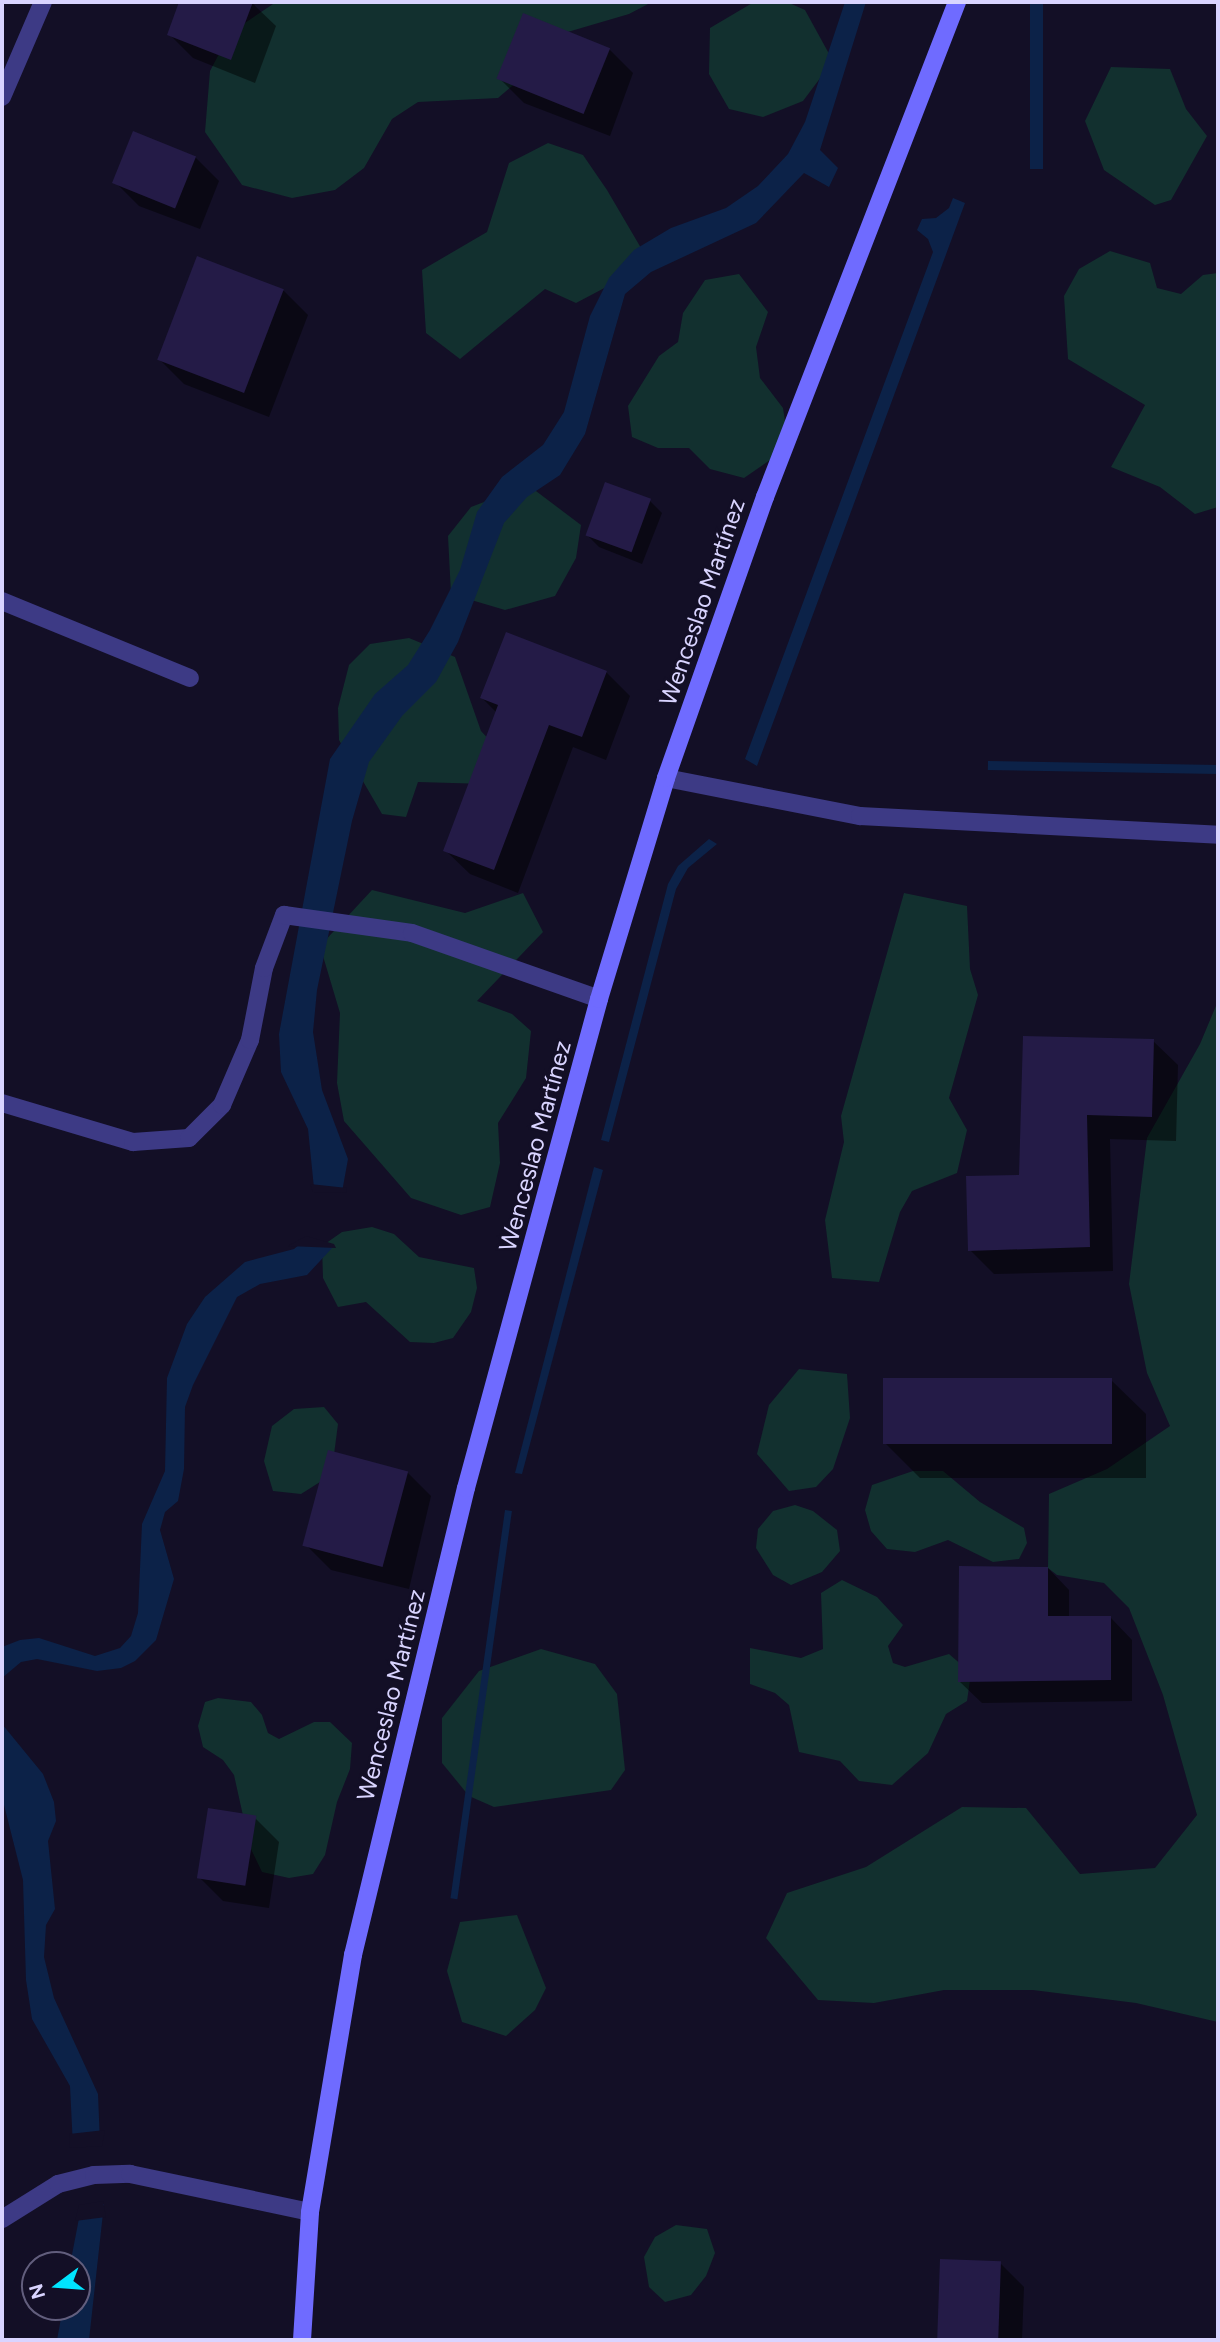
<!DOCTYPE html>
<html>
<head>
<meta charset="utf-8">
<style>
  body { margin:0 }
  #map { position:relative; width:1220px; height:2342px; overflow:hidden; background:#130f26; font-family:Figtree,sans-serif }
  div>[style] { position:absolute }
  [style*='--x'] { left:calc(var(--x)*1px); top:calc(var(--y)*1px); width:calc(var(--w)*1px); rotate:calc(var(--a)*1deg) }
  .green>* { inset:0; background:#12302f }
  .water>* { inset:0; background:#0c2248; transform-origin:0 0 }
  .pier>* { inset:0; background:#130f26 }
  .shadow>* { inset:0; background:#0007 }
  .building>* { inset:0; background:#241b47; transform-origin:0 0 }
  .street>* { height:18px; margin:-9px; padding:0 9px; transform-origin:9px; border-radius:9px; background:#3d3a85 }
  .secondary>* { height:18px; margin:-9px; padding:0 9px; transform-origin:9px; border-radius:9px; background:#6f6bff }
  span { translate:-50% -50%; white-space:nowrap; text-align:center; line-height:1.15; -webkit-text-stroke:5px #130f26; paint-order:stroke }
  .street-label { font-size:24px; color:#d9d4ff }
  .frame { position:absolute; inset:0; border:4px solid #d9d4ff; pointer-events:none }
  .north { position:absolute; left:21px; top:2251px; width:70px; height:70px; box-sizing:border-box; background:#130f26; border:2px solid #625e7d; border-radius:50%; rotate:254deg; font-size:19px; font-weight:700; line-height:28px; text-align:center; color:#d9d4ff }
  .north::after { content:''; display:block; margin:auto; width:24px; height:32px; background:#00e5ff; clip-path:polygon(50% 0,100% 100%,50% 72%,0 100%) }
</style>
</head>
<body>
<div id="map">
  <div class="green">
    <div style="clip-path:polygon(276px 2px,652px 2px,629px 14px,554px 36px,531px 70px,498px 98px,418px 102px,392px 119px,364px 168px,335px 190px,292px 198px,242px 185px,205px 132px,210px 71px,230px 33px)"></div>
    <div style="clip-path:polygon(754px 2px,787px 2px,805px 10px,833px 61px,803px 101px,763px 117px,729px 109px,709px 74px,710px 28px)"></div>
    <div style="clip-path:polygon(1111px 67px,1170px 69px,1186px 109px,1207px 136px,1171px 200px,1155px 205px,1104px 170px,1085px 121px)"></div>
    <div style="clip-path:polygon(548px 143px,583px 155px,607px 190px,641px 248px,631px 274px,576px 303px,545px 289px,460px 359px,426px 333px,422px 270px,487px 232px,509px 163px)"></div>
    <div style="clip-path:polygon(1110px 251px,1150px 263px,1157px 288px,1181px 294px,1203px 275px,1218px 273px,1218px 507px,1195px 514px,1160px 487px,1111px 467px,1145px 405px,1068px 359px,1064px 296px,1079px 269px)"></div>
    <div style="clip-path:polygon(739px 274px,768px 312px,756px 347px,760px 378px,783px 408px,789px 447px,744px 478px,710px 469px,689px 448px,658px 448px,632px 437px,628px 406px,659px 356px,678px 342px,683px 313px,705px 280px)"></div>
    <div style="clip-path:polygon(528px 485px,581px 525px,576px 558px,555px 596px,505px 610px,451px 594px,448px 536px,471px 507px)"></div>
    <div style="clip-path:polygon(409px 638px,455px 657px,481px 731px,495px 746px,487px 784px,418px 782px,406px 817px,382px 814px,339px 740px,338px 708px,349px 665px,370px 644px)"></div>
    <div style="clip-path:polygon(372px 890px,465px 913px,523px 893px,543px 932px,477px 1001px,512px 1014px,531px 1031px,526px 1078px,498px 1123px,500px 1163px,490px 1207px,461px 1215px,411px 1198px,344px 1121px,337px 1083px,340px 1013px,320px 946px)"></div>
    <div style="clip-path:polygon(904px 893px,967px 906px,970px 969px,978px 995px,949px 1098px,967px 1130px,957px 1173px,912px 1191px,900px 1212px,879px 1282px,832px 1278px,825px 1220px,844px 1142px,841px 1116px)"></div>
    <div style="clip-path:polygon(1218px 1001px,1218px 2022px,1136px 2003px,1033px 1990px,944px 1990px,874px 2003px,818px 2000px,766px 1938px,787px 1893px,866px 1867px,962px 1807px,1026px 1808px,1080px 1874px,1155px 1868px,1197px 1815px,1163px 1695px,1129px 1608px,1104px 1583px,1057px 1575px,1048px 1568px,1049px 1494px,1107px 1469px,1170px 1426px,1147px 1373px,1129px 1284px,1147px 1138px,1200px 1044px)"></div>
    <div style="clip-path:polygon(372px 1227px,394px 1234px,419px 1257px,474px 1268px,477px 1288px,471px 1312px,453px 1338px,434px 1343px,410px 1342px,366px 1302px,338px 1307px,323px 1278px,322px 1246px,342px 1232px)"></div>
    <div style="clip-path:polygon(799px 1369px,847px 1374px,850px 1418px,833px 1469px,816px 1487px,789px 1491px,757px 1454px,769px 1405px)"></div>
    <div style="clip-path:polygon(324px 1407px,338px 1424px,333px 1462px,320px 1482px,301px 1494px,273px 1491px,264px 1461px,272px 1426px,294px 1409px)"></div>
    <div style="clip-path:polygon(913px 1471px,943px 1471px,980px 1502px,1024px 1528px,1027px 1543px,1019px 1559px,993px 1562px,948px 1540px,915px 1552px,887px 1549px,871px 1531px,865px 1510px,872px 1485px)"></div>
    <div style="clip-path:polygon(795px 1505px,813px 1511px,837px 1530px,840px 1551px,822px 1572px,791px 1585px,773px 1575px,756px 1548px,758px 1529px,773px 1511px)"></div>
    <div style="clip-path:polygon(842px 1580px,877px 1597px,903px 1625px,888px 1646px,893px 1663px,905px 1667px,949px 1654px,971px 1673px,967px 1701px,946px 1714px,928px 1753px,892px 1785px,859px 1781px,840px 1761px,799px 1752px,789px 1705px,775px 1693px,750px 1684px,750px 1648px,801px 1658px,823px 1649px,821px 1593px)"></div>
    <div style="clip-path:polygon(541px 1649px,595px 1664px,617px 1694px,625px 1770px,611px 1790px,494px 1807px,469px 1796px,442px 1763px,442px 1718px,479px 1671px)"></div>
    <div style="clip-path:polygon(218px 1698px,251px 1702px,262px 1715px,268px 1733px,279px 1739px,314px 1722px,330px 1722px,352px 1743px,350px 1769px,337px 1802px,325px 1855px,313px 1874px,289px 1878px,262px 1872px,250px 1847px,234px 1775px,223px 1760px,203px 1747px,198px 1726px,205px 1702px)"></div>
    <div style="clip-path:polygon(517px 1915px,546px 1988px,535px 2010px,506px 2036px,462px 2022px,447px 1971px,460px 1922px)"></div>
    <div style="clip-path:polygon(676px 2225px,707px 2229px,715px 2253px,706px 2276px,691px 2295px,665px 2302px,649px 2287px,644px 2257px,655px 2237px)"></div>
  </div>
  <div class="water">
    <div style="clip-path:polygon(845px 2px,866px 2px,820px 150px,838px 168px,829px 187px,804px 173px,756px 223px,651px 272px,625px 294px,585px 434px,560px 475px,527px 497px,504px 523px,458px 642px,436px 682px,402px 716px,369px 762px,352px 821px,317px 990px,313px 1032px,322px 1090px,348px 1159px,342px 1192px,314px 1188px,308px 1129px,281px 1072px,279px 1034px,330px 759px,375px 694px,408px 665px,430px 630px,460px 570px,477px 512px,502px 477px,543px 445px,564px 412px,590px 316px,609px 278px,634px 250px,671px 228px,726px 208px,758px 186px,788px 154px,805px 122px)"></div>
    <div style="left:1030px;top:2px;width:13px;height:167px"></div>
    <div style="clip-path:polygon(953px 198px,965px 203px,757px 766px,745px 759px,933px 252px,928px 239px,917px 230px,922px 219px,936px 218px,949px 208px)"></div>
    <div style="left:988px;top:761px;width:230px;height:9px;rotate:1deg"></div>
    <div style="clip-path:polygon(709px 839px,717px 844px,688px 868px,676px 889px,609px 1142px,601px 1140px,668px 884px,678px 866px)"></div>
    <div style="clip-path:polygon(594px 1167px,603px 1170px,522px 1474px,515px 1473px)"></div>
    <div style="clip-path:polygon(306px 1239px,333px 1247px,307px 1275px,260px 1284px,237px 1297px,193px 1385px,185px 1407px,184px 1469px,178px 1501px,165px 1512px,160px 1530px,174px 1579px,156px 1640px,135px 1661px,121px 1668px,97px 1671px,37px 1659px,21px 1662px,2px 1678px,2px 1647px,20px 1640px,39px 1638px,95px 1656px,120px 1648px,131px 1636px,138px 1613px,142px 1524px,165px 1471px,167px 1378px,187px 1324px,205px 1297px,245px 1262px,294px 1249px)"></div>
    <div style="left:505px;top:1510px;width:7px;height:392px;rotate:8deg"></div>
    <div style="clip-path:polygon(2px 1724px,43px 1774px,54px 1802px,56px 1821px,48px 1841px,55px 1909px,46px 1925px,44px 1957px,54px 1998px,98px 2094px,100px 2143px,73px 2147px,70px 2086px,32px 2019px,26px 1980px,23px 1880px,2px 1797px)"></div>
    <div style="clip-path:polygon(104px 2204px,89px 2340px,57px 2340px,63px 2307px,77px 2307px,77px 2265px,70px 2265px,81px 2208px)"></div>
  </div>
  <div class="pier">
    <div style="clip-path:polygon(310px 1184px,347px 1188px,346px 1193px,313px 1192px)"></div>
    <div style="clip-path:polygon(306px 1236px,334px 1244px,336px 1248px,288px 1246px)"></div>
    <div style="clip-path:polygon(105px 2130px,102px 2146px,70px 2148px,69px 2134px)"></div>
    <div style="clip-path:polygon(103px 2201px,106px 2217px,75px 2221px,79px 2205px)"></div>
  </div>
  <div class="shadow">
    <div style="clip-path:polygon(181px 2px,251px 2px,276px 26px,255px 83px,193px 58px,169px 34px)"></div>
    <div style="clip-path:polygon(609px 49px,633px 73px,610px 136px,524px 103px,500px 79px)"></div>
    <div style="clip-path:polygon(195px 157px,219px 181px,200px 229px,139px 206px,115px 182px)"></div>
    <div style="clip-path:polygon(198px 258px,284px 291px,308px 315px,269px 417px,184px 384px,160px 360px)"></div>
    <div style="clip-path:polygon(650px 501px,662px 513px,642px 564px,599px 547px,587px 535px)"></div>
    <div style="clip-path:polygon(606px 672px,630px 696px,606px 760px,573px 747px,518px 893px,470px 874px,445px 850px,497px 713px,482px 698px)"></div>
    <div style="clip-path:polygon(1153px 1041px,1178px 1065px,1176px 1141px,1110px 1139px,1113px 1271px,994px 1274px,970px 1250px,1021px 1177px)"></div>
    <div style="clip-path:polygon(1111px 1380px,1146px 1414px,1146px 1478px,920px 1478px,885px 1443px)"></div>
    <div style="clip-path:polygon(407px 1472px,431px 1496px,409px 1589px,331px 1570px,307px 1546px)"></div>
    <div style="clip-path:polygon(1048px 1568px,1069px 1590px,1069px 1618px,1111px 1618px,1132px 1640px,1132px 1701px,982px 1703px,960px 1682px)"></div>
    <div style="clip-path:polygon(255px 1818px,279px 1842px,269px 1908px,223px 1901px,199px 1877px)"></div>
    <div style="clip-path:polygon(941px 2260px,1000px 2263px,1024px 2287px,1022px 2340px,938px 2340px)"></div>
  </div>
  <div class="building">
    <div style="clip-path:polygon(179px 2px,253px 2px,231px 60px,167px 35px)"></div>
    <div style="left:523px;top:13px;width:94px;height:71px;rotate:22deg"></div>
    <div style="left:133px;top:131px;width:68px;height:56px;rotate:22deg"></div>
    <div style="left:197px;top:256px;width:93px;height:111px;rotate:21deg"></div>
    <div style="left:605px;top:482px;width:49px;height:57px;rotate:20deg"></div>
    <div style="clip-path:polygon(506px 632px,607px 671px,582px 737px,549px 725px,494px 870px,443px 851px,498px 705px,480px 698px)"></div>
    <div style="clip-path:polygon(1023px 1036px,1154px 1039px,1152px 1117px,1087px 1115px,1090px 1247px,968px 1251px,966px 1176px,1019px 1175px)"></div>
    <div style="left:883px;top:1378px;width:229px;height:66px"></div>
    <div style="left:328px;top:1450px;width:83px;height:99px;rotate:15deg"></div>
    <div style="clip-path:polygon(959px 1566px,1048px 1567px,1048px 1616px,1111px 1616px,1111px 1680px,958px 1682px)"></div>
    <div style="left:208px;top:1808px;width:49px;height:71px;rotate:9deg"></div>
    <div style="left:940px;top:2259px;width:61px;height:81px;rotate:2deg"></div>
  </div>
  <div class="street">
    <div style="--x:2;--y:97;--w:103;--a:-66.7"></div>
    <div style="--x:2;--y:601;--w:203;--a:22.3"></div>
    <div style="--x:666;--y:778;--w:198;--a:11.1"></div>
    <div style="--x:860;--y:816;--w:359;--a:3"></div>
    <div style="--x:2;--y:1103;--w:137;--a:16.6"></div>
    <div style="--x:133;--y:1142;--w:56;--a:-4.1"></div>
    <div style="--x:189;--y:1138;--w:47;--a:-45"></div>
    <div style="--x:222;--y:1105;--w:71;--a:-66.7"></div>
    <div style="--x:250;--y:1040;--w:73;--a:-79"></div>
    <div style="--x:264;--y:968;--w:57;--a:-69.3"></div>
    <div style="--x:284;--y:915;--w:129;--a:8"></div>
    <div style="--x:412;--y:933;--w:198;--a:19.4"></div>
    <div style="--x:2;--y:2219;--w:66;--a:-32"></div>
    <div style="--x:58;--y:2184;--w:37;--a:-14"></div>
    <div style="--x:94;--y:2175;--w:36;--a:-2"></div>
    <div style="--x:130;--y:2174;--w:184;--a:11.9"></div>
  </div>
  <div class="secondary">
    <div style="--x:302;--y:2340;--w:128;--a:-86.4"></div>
    <div style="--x:310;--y:2212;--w:261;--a:-80.5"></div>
    <div style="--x:353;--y:1955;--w:480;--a:-76.4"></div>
    <div style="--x:466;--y:1488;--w:507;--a:-74.78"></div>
    <div style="--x:599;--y:999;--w:231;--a:-73.1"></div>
    <div style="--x:666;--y:778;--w:298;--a:-70.6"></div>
    <div style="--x:765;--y:497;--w:531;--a:-68.8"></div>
  </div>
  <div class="street-label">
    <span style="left:702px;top:602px;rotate:-71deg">Wenceslao Martínez</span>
    <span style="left:535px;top:1146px;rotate:-75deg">Wenceslao Martínez</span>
    <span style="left:391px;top:1695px;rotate:-76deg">Wenceslao Martínez</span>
  </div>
  <div class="frame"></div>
  <div class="north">N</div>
</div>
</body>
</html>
